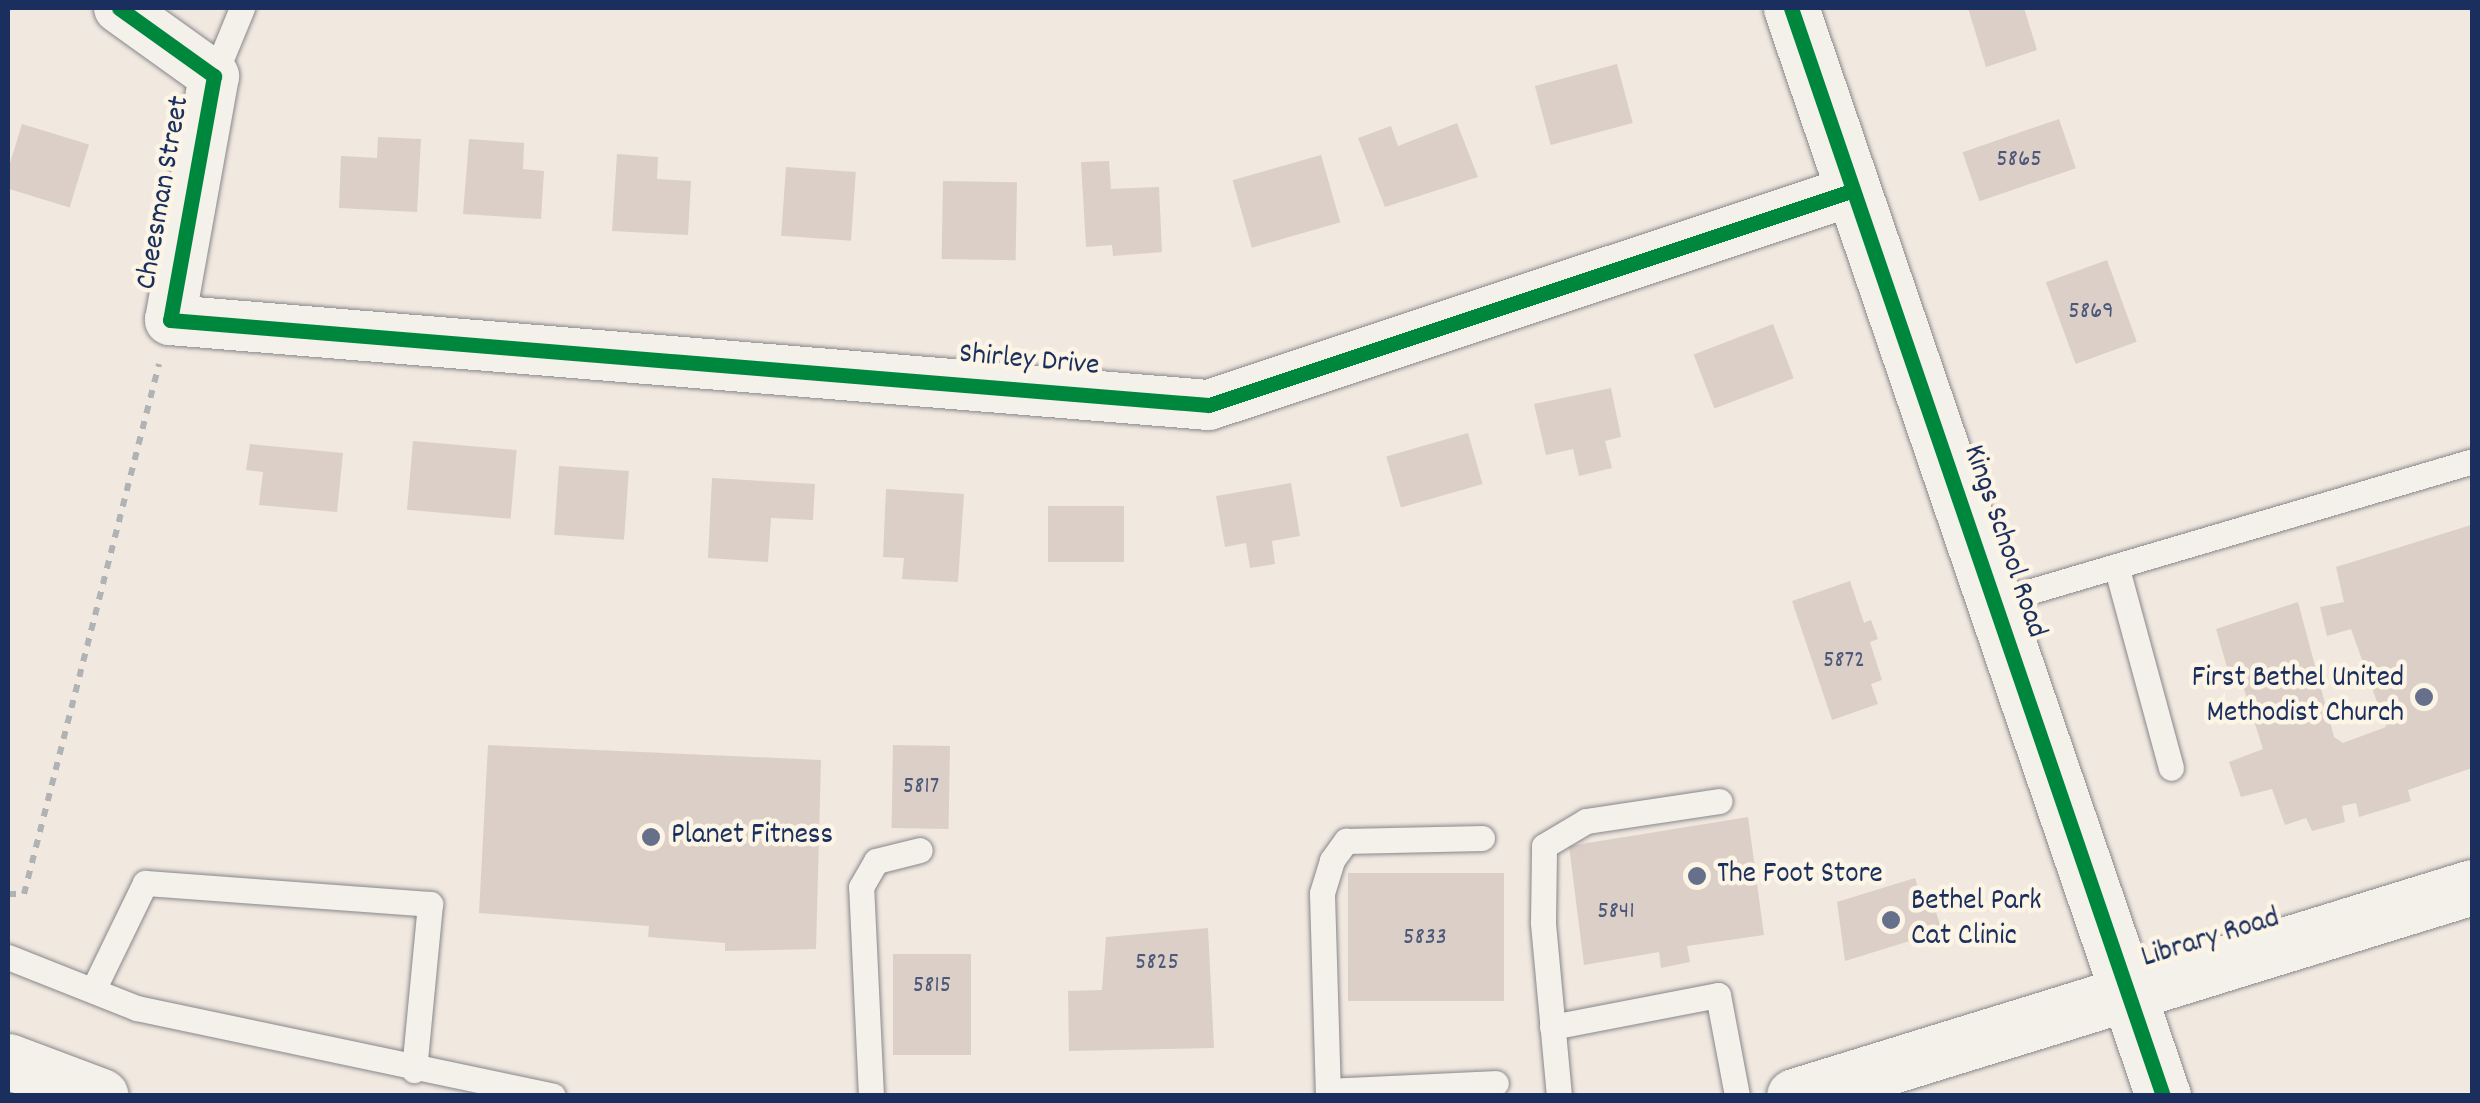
<!DOCTYPE html>
<html>
<head>
<meta charset="utf-8">
<style>
  body { margin:0 }
  #map { position:relative; width:2480px; height:1103px; overflow:hidden; background:#f1e8df; font-family:Dekko,sans-serif }
  div>[style] { position:absolute }
  [style*='--x'] { left:calc(var(--x)*1px); top:calc(var(--y)*1px); width:calc(var(--w)*1px); rotate:calc(var(--a)*1deg) }
  .building>* { inset:0; background:#dccfc8; transform-origin:0 0 }
  .path>* { height:6px; margin-top:-3px; transform-origin:0; background:repeating-linear-gradient(90deg,#b1b2b3 0 8px,transparent 0 16px) }
  .roads { filter:drop-shadow(0 0 2px #87878c) drop-shadow(0 0 2px #87878c) }
  .lane>* { height:25px; margin:-12.5px; padding:0 12.5px; transform-origin:12.5px; border-radius:12.5px; background:#f4f0ea }
  .street>* { height:50px; margin:-25px; padding:0 25px; transform-origin:25px; border-radius:25px; background:#f4f0ea }
  .secondary>* { height:55px; margin:-27.5px; padding:0 27.5px; transform-origin:27.5px; border-radius:27.5px; background:#f4f0ea }
  .primary>* { height:55px; margin:-27.5px; padding:0 27.5px; transform-origin:27.5px; border-radius:27.5px; background:#f4f0ea }
  .cycleway>* { height:15px; margin:-7.5px; padding:0 7.5px; transform-origin:7.5px; border-radius:7.5px; background:#00873e }
  .dots>* { width:28px; height:28px; translate:-50% -50%; box-sizing:border-box; border:5px solid #fcf5e5; border-radius:50% }
  span { translate:-50% -50%; white-space:nowrap; text-align:center; line-height:1.15; -webkit-text-stroke:9px #fcf5e5; paint-order:stroke }
  .number-label { font-size:25px; color:#4c5879 }
  .number-label span { -webkit-text-stroke-width:0 }
  .street-label { font-size:30px; color:#1b2f5e }
  .poi-label { font-size:30px; color:#1b2f5e }
  .right { translate:-100% -50%; text-align:right }
  .left { translate:0 -50%; text-align:left }
  .frame { position:absolute; inset:0; border:10px solid #1b2f5e; pointer-events:none }
</style>
</head>
<body>
<div id="map">
  <div class="building">
    <div style="clip-path:polygon(1968px 8px,2024px 8px,2037px 50px,1986px 67px)"></div>
    <div style="left:1617px;top:64px;width:61px;height:85px;rotate:75deg"></div>
    <div style="left:2059px;top:119px;width:52px;height:102px;rotate:71deg"></div>
    <div style="clip-path:polygon(1457px 123px,1478px 177px,1385px 207px,1358px 138px,1391px 126px,1398px 146px)"></div>
    <div style="left:22px;top:124px;width:70px;height:66px;rotate:17deg"></div>
    <div style="clip-path:polygon(378px 137px,421px 139px,417px 212px,339px 208px,341px 156px,377px 158px)"></div>
    <div style="clip-path:polygon(469px 139px,524px 143px,523px 169px,544px 171px,541px 219px,463px 214px)"></div>
    <div style="clip-path:polygon(617px 154px,658px 157px,657px 179px,691px 181px,688px 235px,612px 231px)"></div>
    <div style="left:1321px;top:155px;width:70px;height:92px;rotate:74deg"></div>
    <div style="clip-path:polygon(1109px 161px,1111px 189px,1159px 187px,1162px 252px,1113px 256px,1112px 245px,1086px 247px,1081px 162px)"></div>
    <div style="left:786px;top:167px;width:70px;height:69px;rotate:4deg"></div>
    <div style="left:943px;top:181px;width:74px;height:78px;rotate:1deg"></div>
    <div style="left:2107px;top:260px;width:87px;height:65px;rotate:70deg"></div>
    <div style="left:1773px;top:324px;width:58px;height:85px;rotate:69deg"></div>
    <div style="clip-path:polygon(1611px 388px,1621px 437px,1605px 441px,1612px 468px,1579px 476px,1573px 449px,1546px 455px,1534px 404px)"></div>
    <div style="left:1468px;top:433px;width:53px;height:85px;rotate:74deg"></div>
    <div style="left:413px;top:441px;width:104px;height:69px;rotate:5deg"></div>
    <div style="clip-path:polygon(250px 444px,343px 453px,337px 512px,259px 505px,263px 472px,246px 470px)"></div>
    <div style="left:559px;top:466px;width:70px;height:69px;rotate:4deg"></div>
    <div style="clip-path:polygon(712px 478px,815px 484px,813px 520px,771px 518px,768px 562px,708px 558px)"></div>
    <div style="clip-path:polygon(1291px 483px,1300px 536px,1272px 541px,1275px 564px,1250px 568px,1246px 543px,1225px 547px,1216px 496px)"></div>
    <div style="clip-path:polygon(886px 489px,964px 494px,958px 582px,902px 579px,904px 558px,883px 557px)"></div>
    <div style="left:1048px;top:506px;width:76px;height:56px"></div>
    <div style="clip-path:polygon(2471px 525px,2472px 768px,2408px 790px,2411px 801px,2359px 817px,2356px 803px,2342px 806px,2345px 822px,2312px 831px,2306px 818px,2285px 825px,2272px 789px,2241px 797px,2229px 762px,2263px 749px,2237px 667px,2227px 667px,2216px 629px,2298px 602px,2334px 737px,2343px 743px,2386px 727px,2351px 629px,2327px 636px,2320px 607px,2344px 602px,2336px 567px)"></div>
    <div style="clip-path:polygon(1850px 581px,1864px 623px,1871px 620px,1878px 639px,1870px 642px,1882px 680px,1871px 684px,1878px 704px,1832px 720px,1792px 601px)"></div>
    <div style="clip-path:polygon(488px 745px,821px 760px,816px 949px,725px 951px,725px 943px,648px 937px,649px 926px,479px 913px)"></div>
    <div style="left:893px;top:745px;width:57px;height:83px;rotate:1deg"></div>
    <div style="clip-path:polygon(1748px 817px,1764px 935px,1687px 946px,1690px 962px,1661px 968px,1659px 952px,1584px 965px,1569px 846px)"></div>
    <div style="left:1504px;top:873px;width:128px;height:156px;rotate:90deg"></div>
    <div style="clip-path:polygon(1915px 878px,1925px 910px,1934px 906px,1942px 931px,1845px 961px,1837px 902px)"></div>
    <div style="clip-path:polygon(1208px 928px,1214px 1048px,1069px 1051px,1068px 991px,1102px 990px,1106px 937px)"></div>
    <div style="left:893px;top:954px;width:78px;height:101px"></div>
  </div>
  <div class="path">
    <div style="--x:8;--y:894;--w:16;--a:0"></div>
    <div style="--x:24;--y:894;--w:547;--a:-75.71"></div>
  </div>
  <div class="roads">
    <div class="lane">
      <div style="--x:214;--y:76;--w:74;--a:-67.6"></div>
      <div style="--x:2117;--y:569;--w:206;--a:74.8"></div>
      <div style="--x:1994;--y:602;--w:498;--a:-16.4"></div>
      <div style="--x:8;--y:957;--w:139;--a:21.6"></div>
      <div style="--x:137;--y:1008;--w:425;--a:11.9"></div>
      <div style="--x:93;--y:990;--w:119;--a:-64.1"></div>
      <div style="--x:145;--y:883;--w:286;--a:4.2"></div>
      <div style="--x:430;--y:904;--w:167;--a:95.5"></div>
      <div style="--x:1552;--y:1027;--w:169;--a:-10.9"></div>
      <div style="--x:1718;--y:995;--w:103;--a:79.3"></div>
      <div style="--x:1328;--y:1091;--w:168;--a:-2.7"></div>
      <div style="--x:871;--y:1096;--w:209;--a:-92.7"></div>
      <div style="--x:861;--y:887;--w:30;--a:-60"></div>
      <div style="--x:876;--y:861;--w:45;--a:-14"></div>
      <div style="--x:1328;--y:1096;--w:203;--a:-91.7"></div>
      <div style="--x:1322;--y:893;--w:34;--a:-73"></div>
      <div style="--x:1332;--y:860;--w:24;--a:-54"></div>
      <div style="--x:1346;--y:841;--w:136;--a:-1.3"></div>
      <div style="--x:1559;--y:1096;--w:175;--a:-95.3"></div>
      <div style="--x:1543;--y:922;--w:76;--a:-89.2"></div>
      <div style="--x:1544;--y:846;--w:49;--a:-30.8"></div>
      <div style="--x:1586;--y:821;--w:135;--a:-8.5"></div>
    </div>
    <div class="street">
      <div style="--x:119;--y:8;--w:117;--a:35.6"></div>
      <div style="--x:214;--y:76;--w:248;--a:100.2"></div>
      <div style="--x:170;--y:320;--w:1042;--a:4.68"></div>
      <div style="--x:1209;--y:405;--w:677;--a:-18.43"></div>
    </div>
    <div class="secondary">
      <div style="--x:1791;--y:8;--w:1150;--a:71.12"></div>
    </div>
    <div class="primary">
      <div style="--x:8;--y:1061;--w:99;--a:20.6"></div>
      <div style="--x:1794;--y:1096;--w:709;--a:-17.13"></div>
    </div>
  </div>
  <div class="cycleway">
    <div style="--x:119;--y:8;--w:117;--a:35.6"></div>
    <div style="--x:214;--y:76;--w:248;--a:100.2"></div>
    <div style="--x:170;--y:320;--w:1042;--a:4.68"></div>
    <div style="--x:1209;--y:405;--w:677;--a:-18.43"></div>
    <div style="--x:1791;--y:8;--w:1150;--a:71.12"></div>
  </div>
  <div class="dots">
    <div style="left:2424px;top:697px;background:#66708b"></div>
    <div style="left:651px;top:837px;background:#66708b"></div>
    <div style="left:1697px;top:876px;background:#66708b"></div>
    <div style="left:1891px;top:920px;background:#66708b"></div>
  </div>
  <div class="number-label">
    <span style="left:2019px;top:160px">5865</span>
    <span style="left:2091px;top:312px">5869</span>
    <span style="left:1844px;top:661px">5872</span>
    <span style="left:921px;top:787px">5817</span>
    <span style="left:1616px;top:912px">5841</span>
    <span style="left:1425px;top:938px">5833</span>
    <span style="left:1157px;top:963px">5825</span>
    <span style="left:932px;top:986px">5815</span>
  </div>
  <div class="street-label">
    <span style="left:165px;top:193px;rotate:-80deg">Cheesman Street</span>
    <span style="left:1029px;top:362px;rotate:5deg">Shirley Drive</span>
    <span style="left:2003px;top:542px;rotate:71deg">Kings School Road</span>
    <span style="left:2211px;top:940px;rotate:-17deg">Library Road</span>
  </div>
  <div class="poi-label">
    <span class="right" style="left:2404px;top:697px">First Bethel United<br>Methodist Church</span>
    <span class="left" style="left:671px;top:837px">Planet Fitness</span>
    <span class="left" style="left:1717px;top:876px">The Foot Store</span>
    <span class="left" style="left:1911px;top:920px">Bethel Park<br>Cat Clinic</span>
  </div>
  <div class="frame"></div>
</div>
</body>
</html>
